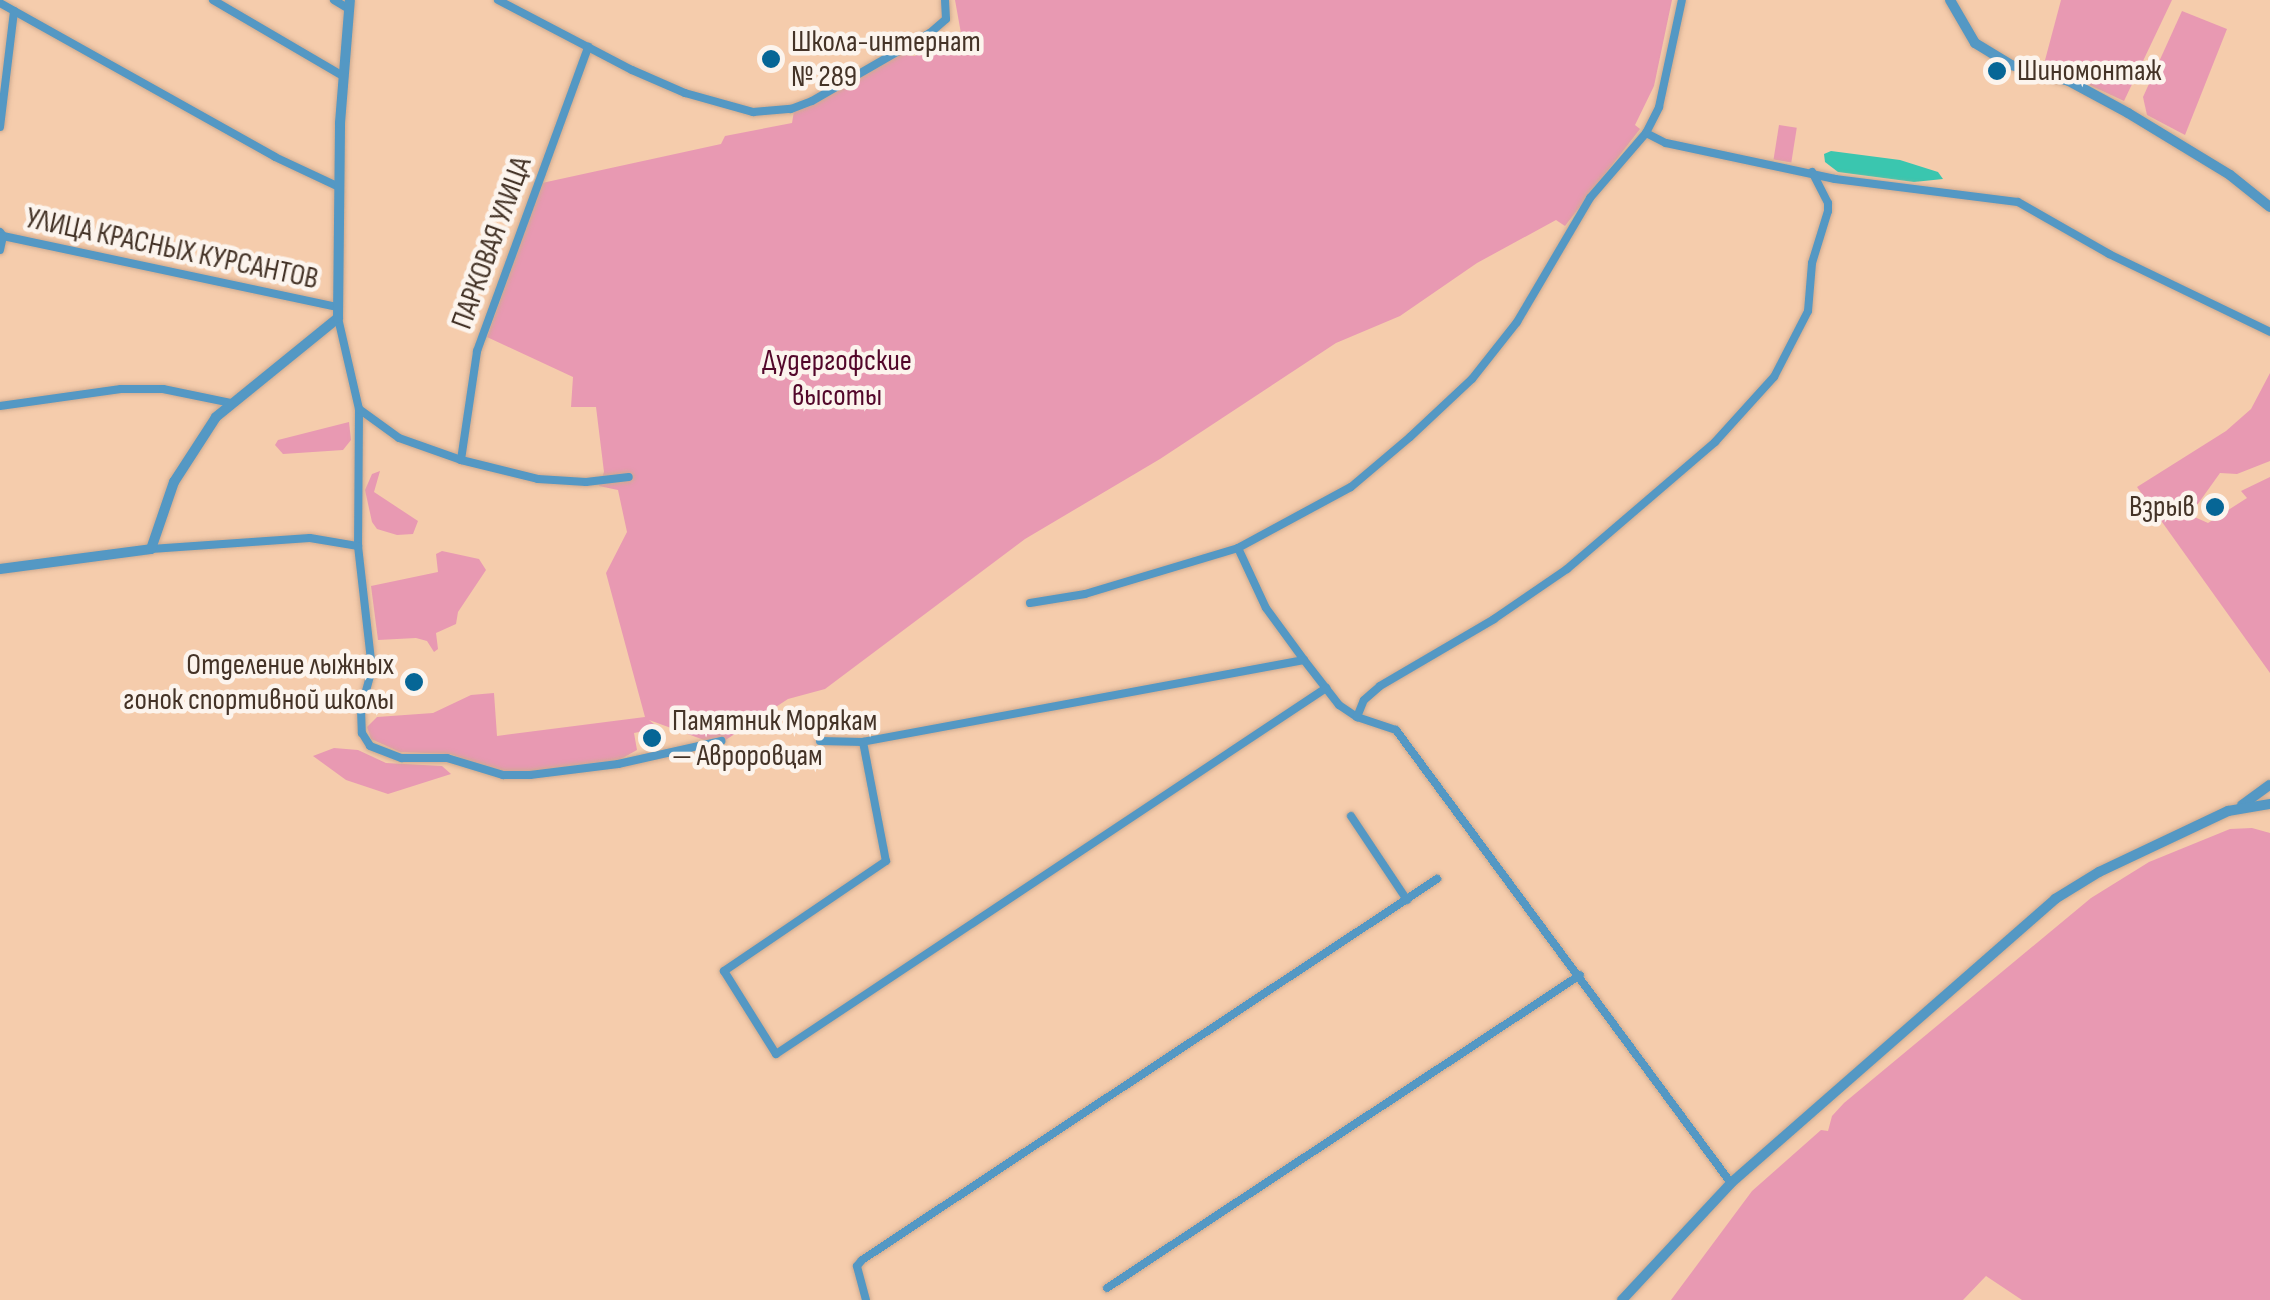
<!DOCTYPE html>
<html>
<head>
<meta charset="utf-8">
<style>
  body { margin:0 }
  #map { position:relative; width:2270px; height:1300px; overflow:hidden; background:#f5ccac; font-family:"Sofia Sans Condensed",sans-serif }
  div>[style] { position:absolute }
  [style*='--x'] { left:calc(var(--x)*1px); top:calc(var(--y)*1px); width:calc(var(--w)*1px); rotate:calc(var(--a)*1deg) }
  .green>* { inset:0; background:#e899b2; transform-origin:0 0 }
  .water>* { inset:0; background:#3ac6af }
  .roads { filter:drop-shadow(0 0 2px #ceaa8f) drop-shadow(0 0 2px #ceaa8f) }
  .minor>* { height:8px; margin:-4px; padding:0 4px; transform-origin:4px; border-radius:4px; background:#5498c4 }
  .tertiary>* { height:10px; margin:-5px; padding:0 5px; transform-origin:5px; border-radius:5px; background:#5498c4 }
  .dots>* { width:28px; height:28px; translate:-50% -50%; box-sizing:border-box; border:5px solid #fcf4ed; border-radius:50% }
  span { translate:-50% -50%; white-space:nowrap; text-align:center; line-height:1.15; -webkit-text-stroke:9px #fcf4ed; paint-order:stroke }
  .poi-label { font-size:30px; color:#443327 }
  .left { translate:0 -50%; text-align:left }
  .right { translate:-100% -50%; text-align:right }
  .street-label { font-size:30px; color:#443327 }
  .park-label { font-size:30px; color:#53072a }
</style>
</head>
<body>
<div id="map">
  <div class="green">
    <div style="clip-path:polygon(955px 0,1672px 0,1654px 86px,1635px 125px,1640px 129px,1565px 226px,1556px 220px,1477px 263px,1400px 316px,1336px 343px,1160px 459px,1025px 539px,825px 689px,788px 699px,718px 745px,649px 720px,659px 728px,634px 733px,637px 750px,612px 764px,504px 774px,450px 754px,400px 752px,371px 739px,367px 727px,377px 717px,433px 713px,471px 695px,494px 693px,497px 736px,645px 717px,606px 573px,627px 532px,618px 490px,599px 486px,604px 472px,596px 407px,571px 407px,573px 377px,487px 337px,542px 183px,721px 144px,725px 136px,792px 123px,794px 111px,905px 47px,905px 55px,915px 56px,950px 32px,962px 42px,975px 39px,962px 39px)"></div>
    <div style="clip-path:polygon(2061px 0,2172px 0,2124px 101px,2044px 64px)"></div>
    <div style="clip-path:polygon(2182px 11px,2227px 29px,2185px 135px,2147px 115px,2143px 97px)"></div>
    <div style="left:1779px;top:125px;width:18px;height:35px;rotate:9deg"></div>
    <div style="clip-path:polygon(2270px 373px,2270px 461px,2237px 474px,2220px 473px,2190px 515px,2208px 523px,2247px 498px,2241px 491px,2270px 477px,2270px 673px,2137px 487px,2226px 431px,2251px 409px)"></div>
    <div style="clip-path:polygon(349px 422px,351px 440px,343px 450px,283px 454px,275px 445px,278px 440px)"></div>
    <div style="clip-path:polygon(380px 471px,374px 492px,418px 521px,413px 534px,397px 535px,377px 529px,372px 522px,365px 490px,372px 474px)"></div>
    <div style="clip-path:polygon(442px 551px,479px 559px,486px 570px,458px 612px,456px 624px,436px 633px,438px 649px,434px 652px,427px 641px,416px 638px,378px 640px,371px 586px,438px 572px,436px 554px)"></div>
    <div style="clip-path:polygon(334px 748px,358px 750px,386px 763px,442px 766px,451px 774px,388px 794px,346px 780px,313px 756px)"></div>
    <div style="clip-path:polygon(2252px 828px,2270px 833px,2270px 1300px,2022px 1300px,1986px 1276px,1963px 1300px,1671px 1300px,1752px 1191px,1821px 1130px,1828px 1131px,1832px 1116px,1844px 1103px,2091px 898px,2149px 862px,2230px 829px)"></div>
  </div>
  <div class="water">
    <div style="clip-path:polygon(1831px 151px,1900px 160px,1938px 172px,1943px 179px,1914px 182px,1838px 172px,1825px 162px,1824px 154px)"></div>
  </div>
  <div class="roads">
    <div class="minor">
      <div style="--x:213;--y:0;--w:151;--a:30.3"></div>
      <div style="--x:334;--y:0;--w:17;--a:31"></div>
      <div style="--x:498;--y:0;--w:151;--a:27.6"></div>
      <div style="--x:632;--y:70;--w:58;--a:23.5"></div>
      <div style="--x:685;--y:93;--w:71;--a:15.6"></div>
      <div style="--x:753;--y:112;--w:38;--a:-5"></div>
      <div style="--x:791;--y:109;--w:22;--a:-21"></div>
      <div style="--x:812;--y:101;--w:136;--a:-30"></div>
      <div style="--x:930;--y:33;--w:21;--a:-41"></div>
      <div style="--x:946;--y:19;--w:19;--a:-93"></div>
      <div style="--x:0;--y:3;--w:315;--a:29.2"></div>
      <div style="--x:275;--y:157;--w:71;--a:25.1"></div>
      <div style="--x:0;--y:127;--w:117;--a:-83.1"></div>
      <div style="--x:1646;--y:133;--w:22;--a:27"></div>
      <div style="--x:1666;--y:143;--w:173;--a:12"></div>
      <div style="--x:1835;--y:179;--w:184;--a:7.2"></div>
      <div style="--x:2018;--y:202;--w:105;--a:29.7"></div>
      <div style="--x:2109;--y:254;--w:179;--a:25.8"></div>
      <div style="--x:0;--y:232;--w:5;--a:53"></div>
      <div style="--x:3;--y:236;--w:341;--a:12"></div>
      <div style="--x:0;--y:250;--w:14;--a:-78"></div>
      <div style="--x:338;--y:318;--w:93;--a:77"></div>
      <div style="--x:359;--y:409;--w:137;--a:90.4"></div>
      <div style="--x:358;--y:546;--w:124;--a:83.5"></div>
      <div style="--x:372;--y:669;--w:41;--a:105.4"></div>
      <div style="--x:361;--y:709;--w:24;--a:88"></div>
      <div style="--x:362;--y:733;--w:15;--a:58"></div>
      <div style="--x:370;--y:746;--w:34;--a:21"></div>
      <div style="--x:402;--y:758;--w:45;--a:0"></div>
      <div style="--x:447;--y:758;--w:59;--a:16.9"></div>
      <div style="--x:503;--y:775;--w:27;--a:0"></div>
      <div style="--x:530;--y:775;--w:89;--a:-7.1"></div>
      <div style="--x:618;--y:764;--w:106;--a:-12.6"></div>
      <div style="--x:0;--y:406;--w:122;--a:-8"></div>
      <div style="--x:121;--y:389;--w:42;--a:0"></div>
      <div style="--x:163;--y:389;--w:69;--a:11.6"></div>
      <div style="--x:359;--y:409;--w:49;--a:35.9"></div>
      <div style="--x:399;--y:438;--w:66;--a:19.5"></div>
      <div style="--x:461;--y:460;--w:79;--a:13.9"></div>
      <div style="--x:538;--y:479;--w:48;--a:3.6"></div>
      <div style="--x:586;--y:482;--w:43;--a:-6.6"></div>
      <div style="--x:461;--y:460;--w:110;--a:-81.6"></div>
      <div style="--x:477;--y:351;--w:324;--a:-69.9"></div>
      <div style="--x:1238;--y:548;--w:66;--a:65"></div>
      <div style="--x:1266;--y:608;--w:64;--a:53.8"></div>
      <div style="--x:1304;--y:660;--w:57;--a:52.1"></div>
      <div style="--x:1339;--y:705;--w:22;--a:34"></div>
      <div style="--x:1357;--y:717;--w:41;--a:18.4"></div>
      <div style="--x:1396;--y:730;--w:563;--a:53.52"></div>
      <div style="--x:151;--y:549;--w:159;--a:-4"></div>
      <div style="--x:310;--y:538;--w:49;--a:9.5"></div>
      <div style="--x:1030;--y:603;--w:56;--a:-9.3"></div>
      <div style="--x:1085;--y:594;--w:160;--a:-16.7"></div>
      <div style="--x:1238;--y:548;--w:128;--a:-28.4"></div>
      <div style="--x:1351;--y:487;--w:77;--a:-40.3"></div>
      <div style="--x:1410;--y:437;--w:85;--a:-43.1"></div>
      <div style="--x:1472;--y:379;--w:73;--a:-51.7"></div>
      <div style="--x:1517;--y:322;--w:144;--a:-59.5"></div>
      <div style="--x:1590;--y:198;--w:86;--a:-49.3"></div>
      <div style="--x:1646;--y:133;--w:29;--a:-63"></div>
      <div style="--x:1659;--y:107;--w:109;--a:-77.9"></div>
      <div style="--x:1304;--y:660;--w:449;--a:169.5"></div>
      <div style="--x:863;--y:742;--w:121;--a:79.1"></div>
      <div style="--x:886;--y:861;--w:196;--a:145.8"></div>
      <div style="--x:724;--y:971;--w:98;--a:57.9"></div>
      <div style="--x:776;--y:1054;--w:661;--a:-33.64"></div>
      <div style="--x:1357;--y:717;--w:18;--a:-68"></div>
      <div style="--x:1364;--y:700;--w:21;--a:-41"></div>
      <div style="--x:1380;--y:686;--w:132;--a:-30.4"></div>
      <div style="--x:1494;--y:619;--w:88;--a:-34.4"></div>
      <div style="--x:1567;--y:569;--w:195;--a:-40.6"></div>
      <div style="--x:1715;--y:442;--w:88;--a:-47.8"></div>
      <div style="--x:1774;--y:377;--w:74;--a:-62.7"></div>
      <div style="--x:1808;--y:311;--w:48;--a:-85.2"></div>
      <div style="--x:1812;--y:263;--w:54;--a:-72.9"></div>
      <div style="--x:1828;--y:211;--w:8;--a:-90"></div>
      <div style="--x:1828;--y:203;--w:35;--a:-117"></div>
      <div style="--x:820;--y:741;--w:43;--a:1.3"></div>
      <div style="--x:1351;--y:816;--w:101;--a:56.3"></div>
      <div style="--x:1107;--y:1288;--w:567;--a:-33.49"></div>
      <div style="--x:866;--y:1300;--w:35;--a:-105"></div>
      <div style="--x:857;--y:1266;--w:8;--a:-50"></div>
      <div style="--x:862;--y:1260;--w:690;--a:-33.53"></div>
    </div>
    <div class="tertiary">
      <div style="--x:1950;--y:0;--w:50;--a:59.8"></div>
      <div style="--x:1975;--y:43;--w:42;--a:31.4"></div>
      <div style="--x:2011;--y:65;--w:60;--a:15.4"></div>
      <div style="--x:2069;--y:81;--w:67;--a:28.5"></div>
      <div style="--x:2128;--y:113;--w:119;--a:31.3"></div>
      <div style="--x:2230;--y:175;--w:51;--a:38.7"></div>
      <div style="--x:0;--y:569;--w:152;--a:-7.5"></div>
      <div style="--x:151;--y:549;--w:71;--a:-71.1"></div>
      <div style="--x:174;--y:482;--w:77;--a:-57.1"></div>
      <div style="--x:216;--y:417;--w:157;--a:-39.1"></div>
      <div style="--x:338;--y:318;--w:195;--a:-89.4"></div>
      <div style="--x:340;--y:123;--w:123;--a:-85.4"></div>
      <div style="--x:2242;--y:805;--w:34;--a:-36"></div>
      <div style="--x:1622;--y:1300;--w:160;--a:-47"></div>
      <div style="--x:1731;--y:1183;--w:431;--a:-41.2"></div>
      <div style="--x:2055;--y:899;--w:52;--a:-31.5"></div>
      <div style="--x:2099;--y:872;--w:143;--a:-25.3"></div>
      <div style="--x:2228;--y:811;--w:43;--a:-9.5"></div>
    </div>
  </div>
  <div class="dots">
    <div style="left:771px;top:59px;background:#066696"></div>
    <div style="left:1997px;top:71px;background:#066696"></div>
    <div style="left:2215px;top:507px;background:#066696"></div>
    <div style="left:414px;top:682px;background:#066696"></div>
    <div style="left:652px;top:738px;background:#066696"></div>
  </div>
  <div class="poi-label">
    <span class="left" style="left:791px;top:59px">Школа-интернат<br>№ 289</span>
    <span class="left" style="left:2017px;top:71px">Шиномонтаж</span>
    <span class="right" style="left:2195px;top:507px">Взрыв</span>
    <span class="right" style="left:394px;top:682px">Отделение лыжных<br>гонок спортивной школы</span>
    <span class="left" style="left:672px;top:738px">Памятник Морякам<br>— Авроровцам</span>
  </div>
  <div class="street-label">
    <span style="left:492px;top:243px;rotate:-70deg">ПАРКОВАЯ УЛИЦА</span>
    <span style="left:172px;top:249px;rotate:12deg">УЛИЦА КРАСНЫХ КУРСАНТОВ</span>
  </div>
  <div class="park-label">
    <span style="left:837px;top:378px">Дудергофские<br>высоты</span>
  </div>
</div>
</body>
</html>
